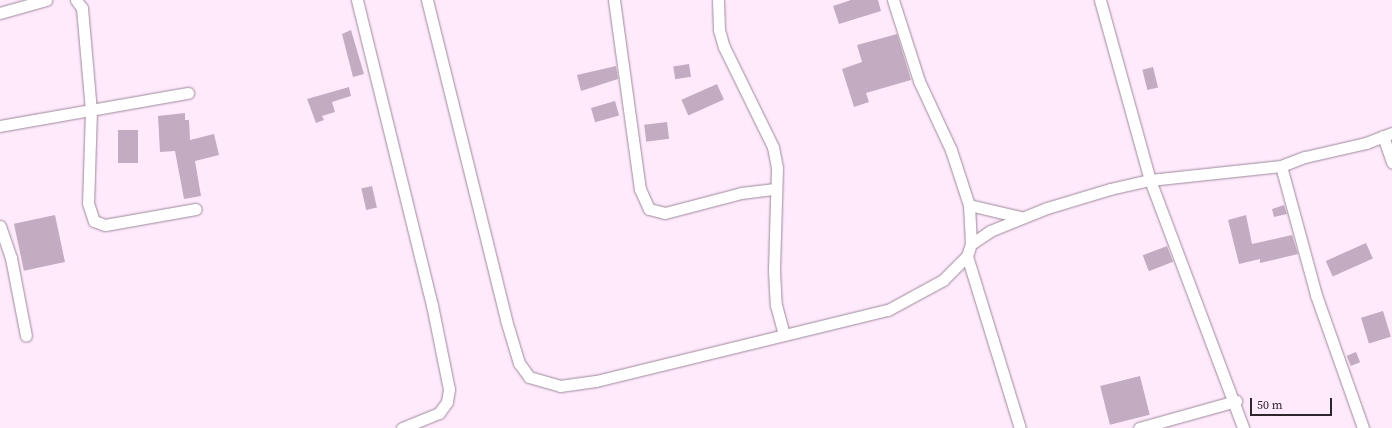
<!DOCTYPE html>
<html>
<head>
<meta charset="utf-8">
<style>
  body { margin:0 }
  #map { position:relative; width:1392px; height:428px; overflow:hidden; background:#ffeafc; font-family:"Source Serif 4",serif }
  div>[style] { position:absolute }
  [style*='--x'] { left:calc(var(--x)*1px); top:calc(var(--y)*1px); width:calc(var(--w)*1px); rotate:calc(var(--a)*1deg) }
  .building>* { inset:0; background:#c3abc1; transform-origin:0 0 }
  .roads { filter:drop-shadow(0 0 1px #9c899a) drop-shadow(0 0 1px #9c899a) }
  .minor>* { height:11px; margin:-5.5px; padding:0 5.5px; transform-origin:5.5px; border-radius:5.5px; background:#fff }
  span { translate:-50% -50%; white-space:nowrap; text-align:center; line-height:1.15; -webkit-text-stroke:3px #ffeafc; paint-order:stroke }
  .scale { position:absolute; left:1250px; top:398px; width:82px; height:18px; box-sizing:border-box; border:2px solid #2d262d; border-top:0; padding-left:5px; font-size:12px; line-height:14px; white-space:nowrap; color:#2d262d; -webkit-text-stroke:3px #ffeafc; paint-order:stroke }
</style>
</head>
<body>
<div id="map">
  <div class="building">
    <div style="clip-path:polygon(851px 0,878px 0,881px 11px,839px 24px,833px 6px)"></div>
    <div style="clip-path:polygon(351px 30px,364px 74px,353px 77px,342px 34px)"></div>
    <div style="clip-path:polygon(897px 34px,911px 80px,866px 93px,869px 102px,854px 107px,842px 69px,862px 62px,857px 45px)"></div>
    <div style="left:689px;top:64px;width:13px;height:16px;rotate:81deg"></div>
    <div style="clip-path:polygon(616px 66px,618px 79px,581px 91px,577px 75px)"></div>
    <div style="left:1153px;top:67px;width:21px;height:11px;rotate:76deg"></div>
    <div style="left:717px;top:84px;width:17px;height:39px;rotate:66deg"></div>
    <div style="clip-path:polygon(349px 87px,351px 96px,332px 102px,335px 112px,322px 116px,324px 120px,316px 123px,307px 99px)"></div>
    <div style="left:615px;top:101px;width:15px;height:25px;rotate:74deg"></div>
    <div style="clip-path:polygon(185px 113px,185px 120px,189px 120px,190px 140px,214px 134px,219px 155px,195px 161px,201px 196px,184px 199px,175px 151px,160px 152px,158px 116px)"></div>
    <div style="left:667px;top:122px;width:17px;height:23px;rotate:83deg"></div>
    <div style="left:118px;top:130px;width:20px;height:33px"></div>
    <div style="left:372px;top:186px;width:22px;height:11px;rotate:77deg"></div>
    <div style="clip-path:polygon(1284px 205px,1287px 214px,1274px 217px,1272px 209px)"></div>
    <div style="left:55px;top:215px;width:48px;height:42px;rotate:78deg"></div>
    <div style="clip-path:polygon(1246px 215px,1252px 244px,1292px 235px,1298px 254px,1260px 263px,1260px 259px,1239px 264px,1228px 220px)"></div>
    <div style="left:1366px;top:243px;width:17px;height:44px;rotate:66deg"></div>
    <div style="left:1167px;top:246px;width:17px;height:26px;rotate:69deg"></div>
    <div style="left:1383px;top:311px;width:27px;height:23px;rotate:73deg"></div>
    <div style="left:1356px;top:352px;width:11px;height:10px;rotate:68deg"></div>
    <div style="left:1140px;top:376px;width:40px;height:41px;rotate:76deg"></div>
  </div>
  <div class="roads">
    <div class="minor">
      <div style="--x:76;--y:0;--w:10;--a:53"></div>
      <div style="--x:82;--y:8;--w:102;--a:85"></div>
      <div style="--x:91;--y:110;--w:93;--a:91.8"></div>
      <div style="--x:88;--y:203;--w:19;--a:72"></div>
      <div style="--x:94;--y:221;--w:12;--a:20"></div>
      <div style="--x:105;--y:225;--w:92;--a:-10"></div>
      <div style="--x:357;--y:0;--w:314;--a:76.2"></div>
      <div style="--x:432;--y:305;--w:86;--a:78.6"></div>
      <div style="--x:449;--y:389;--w:13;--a:99"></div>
      <div style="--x:447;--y:402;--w:14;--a:126"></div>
      <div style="--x:439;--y:413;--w:40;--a:158"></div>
      <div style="--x:427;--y:0;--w:330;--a:76.1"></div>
      <div style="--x:506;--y:320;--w:45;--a:73.2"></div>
      <div style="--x:519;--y:363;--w:17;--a:54"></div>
      <div style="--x:529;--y:377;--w:32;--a:16"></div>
      <div style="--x:560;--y:386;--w:36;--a:-8"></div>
      <div style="--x:596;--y:381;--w:301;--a:-13.7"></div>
      <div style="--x:888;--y:310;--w:63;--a:-28.6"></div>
      <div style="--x:943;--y:280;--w:34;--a:-45"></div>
      <div style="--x:967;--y:256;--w:13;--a:-72"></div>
      <div style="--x:971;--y:244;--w:23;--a:-34"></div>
      <div style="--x:990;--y:231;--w:61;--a:-22"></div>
      <div style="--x:1047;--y:208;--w:66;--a:-16.8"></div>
      <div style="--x:1110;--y:189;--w:41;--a:-12.7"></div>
      <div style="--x:1150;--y:180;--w:265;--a:69.4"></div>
      <div style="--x:614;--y:0;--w:191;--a:82.2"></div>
      <div style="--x:640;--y:189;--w:22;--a:66"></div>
      <div style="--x:649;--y:209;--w:16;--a:14"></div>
      <div style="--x:665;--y:213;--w:79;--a:-14.7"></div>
      <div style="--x:741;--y:193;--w:34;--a:-7"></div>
      <div style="--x:718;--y:0;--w:30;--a:88"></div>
      <div style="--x:719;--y:30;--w:18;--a:74"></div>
      <div style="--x:724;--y:47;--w:111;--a:63.9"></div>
      <div style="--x:773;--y:147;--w:21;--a:79"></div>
      <div style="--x:777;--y:168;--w:103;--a:91.7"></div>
      <div style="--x:774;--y:271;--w:34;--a:87"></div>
      <div style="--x:776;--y:305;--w:31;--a:75"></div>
      <div style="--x:893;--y:0;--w:85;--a:72.2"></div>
      <div style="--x:919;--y:81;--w:76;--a:65.1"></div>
      <div style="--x:951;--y:150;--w:58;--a:71.9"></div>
      <div style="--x:969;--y:205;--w:39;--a:87"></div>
      <div style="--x:1100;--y:0;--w:187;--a:74.5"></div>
      <div style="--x:1150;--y:180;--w:132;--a:-6.1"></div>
      <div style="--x:1281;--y:166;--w:26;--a:-21"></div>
      <div style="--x:1305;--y:157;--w:63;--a:-12.9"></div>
      <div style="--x:1366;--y:143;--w:28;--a:-21"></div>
      <div style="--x:0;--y:13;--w:48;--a:-15.8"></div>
      <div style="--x:0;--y:126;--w:191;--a:-10"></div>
      <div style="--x:1383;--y:136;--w:28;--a:71"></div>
      <div style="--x:1281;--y:166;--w:134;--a:74.8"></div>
      <div style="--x:1316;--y:295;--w:141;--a:70.5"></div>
      <div style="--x:969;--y:205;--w:52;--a:13.2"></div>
      <div style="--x:0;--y:226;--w:34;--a:71"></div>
      <div style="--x:11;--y:258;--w:79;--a:79.1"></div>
      <div style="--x:967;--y:256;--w:180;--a:72.9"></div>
      <div style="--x:1139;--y:428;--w:101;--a:-15.6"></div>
    </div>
  </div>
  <div class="scale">50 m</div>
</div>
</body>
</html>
